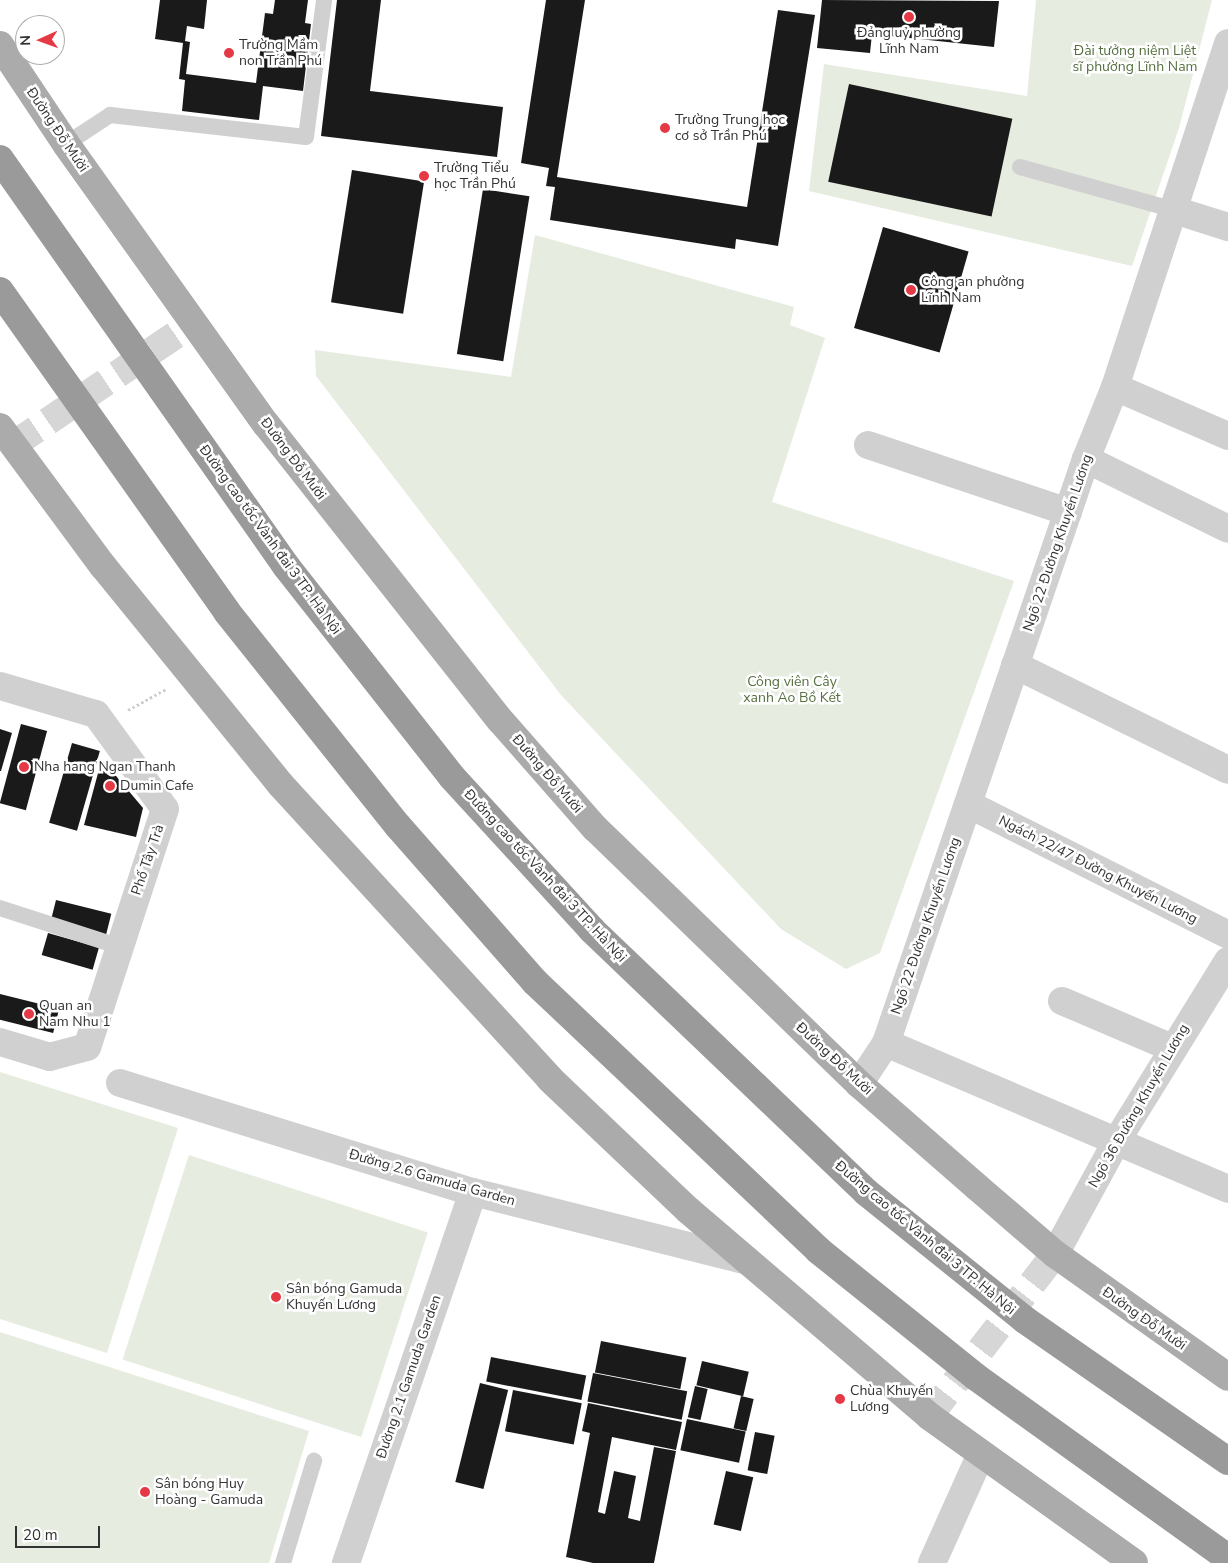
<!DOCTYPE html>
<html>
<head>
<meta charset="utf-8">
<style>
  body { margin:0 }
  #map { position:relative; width:1228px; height:1563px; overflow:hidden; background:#fff; font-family:"Nunito Sans",sans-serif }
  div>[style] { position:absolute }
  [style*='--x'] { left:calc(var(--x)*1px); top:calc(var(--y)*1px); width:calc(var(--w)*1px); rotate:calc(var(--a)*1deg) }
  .green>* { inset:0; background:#e6ecdf; transform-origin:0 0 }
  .building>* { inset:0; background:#1a1a1a; transform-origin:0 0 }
  .minor-tunnel>* { height:28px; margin-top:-14px; transform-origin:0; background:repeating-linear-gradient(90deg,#d6d6d6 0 28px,transparent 0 42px) }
  .primary-tunnel>* { height:28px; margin-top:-14px; transform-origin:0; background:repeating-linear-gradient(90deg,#d6d6d6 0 28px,transparent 0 42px) }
  .path>* { height:3px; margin-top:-1.5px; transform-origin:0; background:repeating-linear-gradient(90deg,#cdcdcd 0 2.5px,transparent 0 5px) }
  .service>* { height:16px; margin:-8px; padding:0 8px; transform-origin:8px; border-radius:8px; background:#d0d0d0 }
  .minor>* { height:28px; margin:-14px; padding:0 14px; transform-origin:14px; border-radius:14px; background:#d0d0d0 }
  .primary>* { height:28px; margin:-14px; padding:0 14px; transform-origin:14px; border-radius:14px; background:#ababab }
  .motorway>* { height:28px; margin:-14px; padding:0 14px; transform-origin:14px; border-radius:14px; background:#9a9a9a }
  .dots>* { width:14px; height:14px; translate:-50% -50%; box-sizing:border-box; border:2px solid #fff; border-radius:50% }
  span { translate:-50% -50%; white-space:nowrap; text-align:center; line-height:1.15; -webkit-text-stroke:5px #fff; paint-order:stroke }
  .poi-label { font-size:14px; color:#333 }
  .left { translate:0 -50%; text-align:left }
  .park-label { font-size:14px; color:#56703f }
  .street-label { font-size:14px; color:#333 }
  .north { position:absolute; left:15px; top:15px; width:50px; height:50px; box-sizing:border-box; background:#fff; border:1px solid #adadad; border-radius:50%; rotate:268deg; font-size:14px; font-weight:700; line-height:20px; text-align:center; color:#333 }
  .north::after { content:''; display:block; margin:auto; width:18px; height:22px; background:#e63946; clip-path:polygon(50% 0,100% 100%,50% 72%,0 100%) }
  .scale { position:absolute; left:15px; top:1526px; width:85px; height:22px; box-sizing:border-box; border:2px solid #333; border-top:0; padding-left:6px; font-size:15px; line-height:18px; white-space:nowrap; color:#333; -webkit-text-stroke:4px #fff; paint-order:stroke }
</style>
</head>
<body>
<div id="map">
  <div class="green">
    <div style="clip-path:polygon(1036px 0,1212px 0,1179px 128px,1132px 266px,809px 191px,824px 64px,1027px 96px)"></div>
    <div style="clip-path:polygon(535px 235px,794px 307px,790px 325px,825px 338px,772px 502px,1014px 581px,880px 953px,846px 969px,781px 929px,561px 695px,316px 376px,315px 350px,511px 377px)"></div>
    <div style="clip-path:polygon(0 1072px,178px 1128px,107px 1353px,0 1319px)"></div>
    <div style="left:189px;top:1155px;width:251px;height:215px;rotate:18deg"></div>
    <div style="clip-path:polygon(0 1332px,309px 1431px,269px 1563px,0 1563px)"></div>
  </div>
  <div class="building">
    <div style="clip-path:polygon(160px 0,207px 0,204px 29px,187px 26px,185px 41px,190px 42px,186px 74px,256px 83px,265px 13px,273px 14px,275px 0,308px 0,305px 23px,311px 24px,303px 91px,263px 86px,259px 120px,182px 111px,185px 80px,179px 79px,183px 43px,155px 39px)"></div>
    <div style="clip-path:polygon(337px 0,381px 0,370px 91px,503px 107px,497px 157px,321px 136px)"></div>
    <div style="clip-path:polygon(546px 0,585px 0,557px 177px,747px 207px,778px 10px,815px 15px,778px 246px,736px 239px,735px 249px,550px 220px,555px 187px,546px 186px,549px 168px,521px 163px)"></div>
    <div style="clip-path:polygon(822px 0,999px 1px,994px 47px,872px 34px,870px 53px,817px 48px)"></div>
    <div style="left:849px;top:84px;width:167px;height:100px;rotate:12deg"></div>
    <div style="left:352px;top:170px;width:73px;height:134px;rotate:9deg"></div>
    <div style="left:483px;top:189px;width:47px;height:167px;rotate:9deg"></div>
    <div style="left:883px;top:227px;width:89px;height:105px;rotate:16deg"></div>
    <div style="left:21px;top:724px;width:27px;height:82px;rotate:15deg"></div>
    <div style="clip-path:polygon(0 729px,12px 733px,1px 771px,0 771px)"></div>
    <div style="left:72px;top:743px;width:29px;height:83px;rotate:16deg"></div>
    <div style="clip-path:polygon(101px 762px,106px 764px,143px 808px,136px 837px,84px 825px)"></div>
    <div style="left:56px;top:900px;width:57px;height:23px;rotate:14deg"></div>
    <div style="left:48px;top:933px;width:53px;height:23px;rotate:16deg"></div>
    <div style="left:0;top:994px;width:61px;height:25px;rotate:14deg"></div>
    <div style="left:601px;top:1341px;width:87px;height:32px;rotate:11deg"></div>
    <div style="left:491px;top:1357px;width:97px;height:25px;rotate:11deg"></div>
    <div style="left:702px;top:1361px;width:48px;height:25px;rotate:13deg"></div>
    <div style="left:593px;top:1373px;width:96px;height:29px;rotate:11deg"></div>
    <div style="left:480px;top:1383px;width:29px;height:102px;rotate:14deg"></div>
    <div style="left:695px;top:1386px;width:13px;height:32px;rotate:13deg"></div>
    <div style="left:513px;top:1390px;width:70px;height:42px;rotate:11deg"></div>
    <div style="left:741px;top:1396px;width:13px;height:33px;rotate:13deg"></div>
    <div style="clip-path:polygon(588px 1403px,682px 1422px,676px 1450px,612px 1437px,598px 1512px,605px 1514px,614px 1471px,636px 1476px,628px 1518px,640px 1521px,654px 1447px,676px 1451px,654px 1563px,593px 1563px,566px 1557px,590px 1433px,582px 1431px)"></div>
    <div style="left:687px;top:1419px;width:60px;height:32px;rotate:12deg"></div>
    <div style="left:755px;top:1432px;width:20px;height:39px;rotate:11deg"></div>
    <div style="left:726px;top:1471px;width:28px;height:55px;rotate:13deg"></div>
  </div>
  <div class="minor-tunnel">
    <div style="--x:929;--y:1416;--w:205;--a:-52.1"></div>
  </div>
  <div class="primary-tunnel">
    <div style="--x:13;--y:445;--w:220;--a:-34.1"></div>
  </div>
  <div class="path">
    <div style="--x:128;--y:710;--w:43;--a:-28.9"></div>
  </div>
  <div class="service">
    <div style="--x:66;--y:144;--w:53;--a:-33.4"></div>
    <div style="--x:110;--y:115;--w:197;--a:6.4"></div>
    <div style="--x:306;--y:137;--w:138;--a:-82.5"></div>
    <div style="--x:1020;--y:167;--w:157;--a:15.5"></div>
    <div style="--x:0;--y:908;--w:124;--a:17.9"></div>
    <div style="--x:283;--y:1563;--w:107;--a:-73.1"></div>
  </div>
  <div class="minor">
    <div style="--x:1171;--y:209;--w:60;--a:17.5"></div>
    <div style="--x:1115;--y:387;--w:123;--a:23.4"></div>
    <div style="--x:868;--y:445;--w:211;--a:18.5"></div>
    <div style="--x:1086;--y:459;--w:158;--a:26.2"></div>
    <div style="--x:1015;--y:665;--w:237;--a:26.2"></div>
    <div style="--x:0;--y:686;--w:100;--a:16.3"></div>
    <div style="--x:96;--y:714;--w:117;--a:54"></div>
    <div style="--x:165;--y:809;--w:250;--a:108.1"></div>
    <div style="--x:87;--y:1047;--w:38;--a:165"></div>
    <div style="--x:50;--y:1057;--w:52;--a:-163.3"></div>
    <div style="--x:968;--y:804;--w:291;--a:26.7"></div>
    <div style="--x:1062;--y:1001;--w:120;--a:23.1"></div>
    <div style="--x:886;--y:1043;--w:372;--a:23.1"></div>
    <div style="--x:120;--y:1083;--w:369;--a:17.2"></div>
    <div style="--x:473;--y:1192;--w:283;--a:14.1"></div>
    <div style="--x:859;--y:1084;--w:49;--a:-56.6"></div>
    <div style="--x:886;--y:1043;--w:617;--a:-71.1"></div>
    <div style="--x:1086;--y:459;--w:78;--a:-68.1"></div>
    <div style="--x:1115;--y:387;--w:362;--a:-71.8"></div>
    <div style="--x:1055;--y:1254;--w:128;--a:-61.4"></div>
    <div style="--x:1116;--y:1142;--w:213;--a:-58.3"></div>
    <div style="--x:346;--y:1563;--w:392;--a:-71.1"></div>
    <div style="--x:932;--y:1563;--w:117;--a:-65.8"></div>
  </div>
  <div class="primary">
    <div style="--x:0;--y:45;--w:119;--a:56.3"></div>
    <div style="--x:66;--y:144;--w:344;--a:54.5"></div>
    <div style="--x:266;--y:424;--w:377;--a:51.7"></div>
    <div style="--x:500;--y:720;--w:144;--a:48.7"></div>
    <div style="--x:595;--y:828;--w:368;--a:44.1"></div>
    <div style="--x:859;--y:1084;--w:157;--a:41.1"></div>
    <div style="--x:977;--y:1187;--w:103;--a:40.7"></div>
    <div style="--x:1055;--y:1254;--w:212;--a:35.4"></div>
    <div style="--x:0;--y:427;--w:173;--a:53.5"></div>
    <div style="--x:103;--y:566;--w:282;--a:50.9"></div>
    <div style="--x:281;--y:785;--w:398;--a:47.5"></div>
    <div style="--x:550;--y:1079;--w:190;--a:43.5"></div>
    <div style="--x:688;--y:1210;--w:317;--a:40.5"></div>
    <div style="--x:929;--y:1416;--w:252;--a:35.6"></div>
  </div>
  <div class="motorway">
    <div style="--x:0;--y:159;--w:497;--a:54.9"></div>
    <div style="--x:286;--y:566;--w:268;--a:51.8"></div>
    <div style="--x:452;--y:777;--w:207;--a:47.5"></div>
    <div style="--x:592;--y:930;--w:379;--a:43.7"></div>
    <div style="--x:866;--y:1192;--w:204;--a:38.8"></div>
    <div style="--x:1025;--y:1320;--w:247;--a:34.8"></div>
    <div style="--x:0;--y:291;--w:393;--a:54.7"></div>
    <div style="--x:227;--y:612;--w:274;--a:51.4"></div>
    <div style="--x:398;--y:826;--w:208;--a:48.7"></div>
    <div style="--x:535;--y:982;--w:390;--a:43.4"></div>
    <div style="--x:818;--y:1250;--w:203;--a:38.8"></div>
    <div style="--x:976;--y:1377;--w:310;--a:35.7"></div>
  </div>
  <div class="dots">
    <div style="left:909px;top:17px;background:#e63946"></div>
    <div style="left:229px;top:53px;background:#e63946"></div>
    <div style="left:665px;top:128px;background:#e63946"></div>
    <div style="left:424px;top:176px;background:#e63946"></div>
    <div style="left:911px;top:290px;background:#e63946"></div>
    <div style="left:24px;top:767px;background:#e63946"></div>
    <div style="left:110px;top:786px;background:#e63946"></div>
    <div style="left:29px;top:1014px;background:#e63946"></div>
    <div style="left:276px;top:1297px;background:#e63946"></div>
    <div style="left:840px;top:1399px;background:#e63946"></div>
    <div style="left:145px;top:1492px;background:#e63946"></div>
  </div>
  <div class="poi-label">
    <span style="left:909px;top:41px">Đảng uỷ phường<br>Lĩnh Nam</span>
    <span class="left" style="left:239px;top:53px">Trường Mầm<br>non Trần Phú</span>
    <span class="left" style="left:675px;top:128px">Trường Trung học<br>cơ sở Trần Phú</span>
    <span class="left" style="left:434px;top:176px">Trường Tiểu<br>học Trần Phú</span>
    <span class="left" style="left:921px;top:290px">Công an phường<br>Lĩnh Nam</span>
    <span class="left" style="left:34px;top:767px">Nha hang Ngan Thanh</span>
    <span class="left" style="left:120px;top:786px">Dumin Cafe</span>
    <span class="left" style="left:39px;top:1014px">Quan an<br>Nam Nhu 1</span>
    <span class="left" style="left:286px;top:1297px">Sân bóng Gamuda<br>Khuyến Lương</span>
    <span class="left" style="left:850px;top:1399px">Chùa Khuyến<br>Lương</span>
    <span class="left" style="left:155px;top:1492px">Sân bóng Huy<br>Hoàng - Gamuda</span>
  </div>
  <div class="park-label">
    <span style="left:1135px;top:59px">Đài tưởng niệm Liệt<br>sĩ phường Lĩnh Nam</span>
    <span style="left:792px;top:690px">Công viên Cây<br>xanh Ao Bồ Kết</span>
  </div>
  <div class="street-label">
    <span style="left:57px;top:130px;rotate:56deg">Đường Đỗ Mười</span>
    <span style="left:293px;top:459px;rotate:53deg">Đường Đỗ Mười</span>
    <span style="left:270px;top:540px;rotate:54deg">Đường cao tốc Vành đai 3 TP. Hà Nội</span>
    <span style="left:1058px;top:543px;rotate:-71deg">Ngõ 22 Đường Khuyến Lương</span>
    <span style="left:547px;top:774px;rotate:49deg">Đường Đỗ Mười</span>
    <span style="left:148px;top:860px;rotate:-71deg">Phố Tây Trà</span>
    <span style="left:1098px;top:870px;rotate:27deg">Ngách 22/47 Đường Khuyến Lương</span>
    <span style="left:545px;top:876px;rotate:47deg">Đường cao tốc Vành đai 3 TP. Hà Nội</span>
    <span style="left:926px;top:926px;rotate:-71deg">Ngõ 22 Đường Khuyến Lương</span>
    <span style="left:834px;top:1059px;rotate:43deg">Đường Đỗ Mười</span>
    <span style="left:1139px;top:1106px;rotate:-60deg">Ngõ 36 Đường Khuyến Lương</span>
    <span style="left:432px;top:1178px;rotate:16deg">Đường 2.6 Gamuda Garden</span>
    <span style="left:925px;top:1238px;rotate:40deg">Đường cao tốc Vành đai 3 TP. Hà Nội</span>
    <span style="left:1144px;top:1319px;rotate:35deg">Đường Đỗ Mười</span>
    <span style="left:409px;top:1377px;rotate:-71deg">Đường 2.1 Gamuda Garden</span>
  </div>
  <div class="north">N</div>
  <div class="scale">20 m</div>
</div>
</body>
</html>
